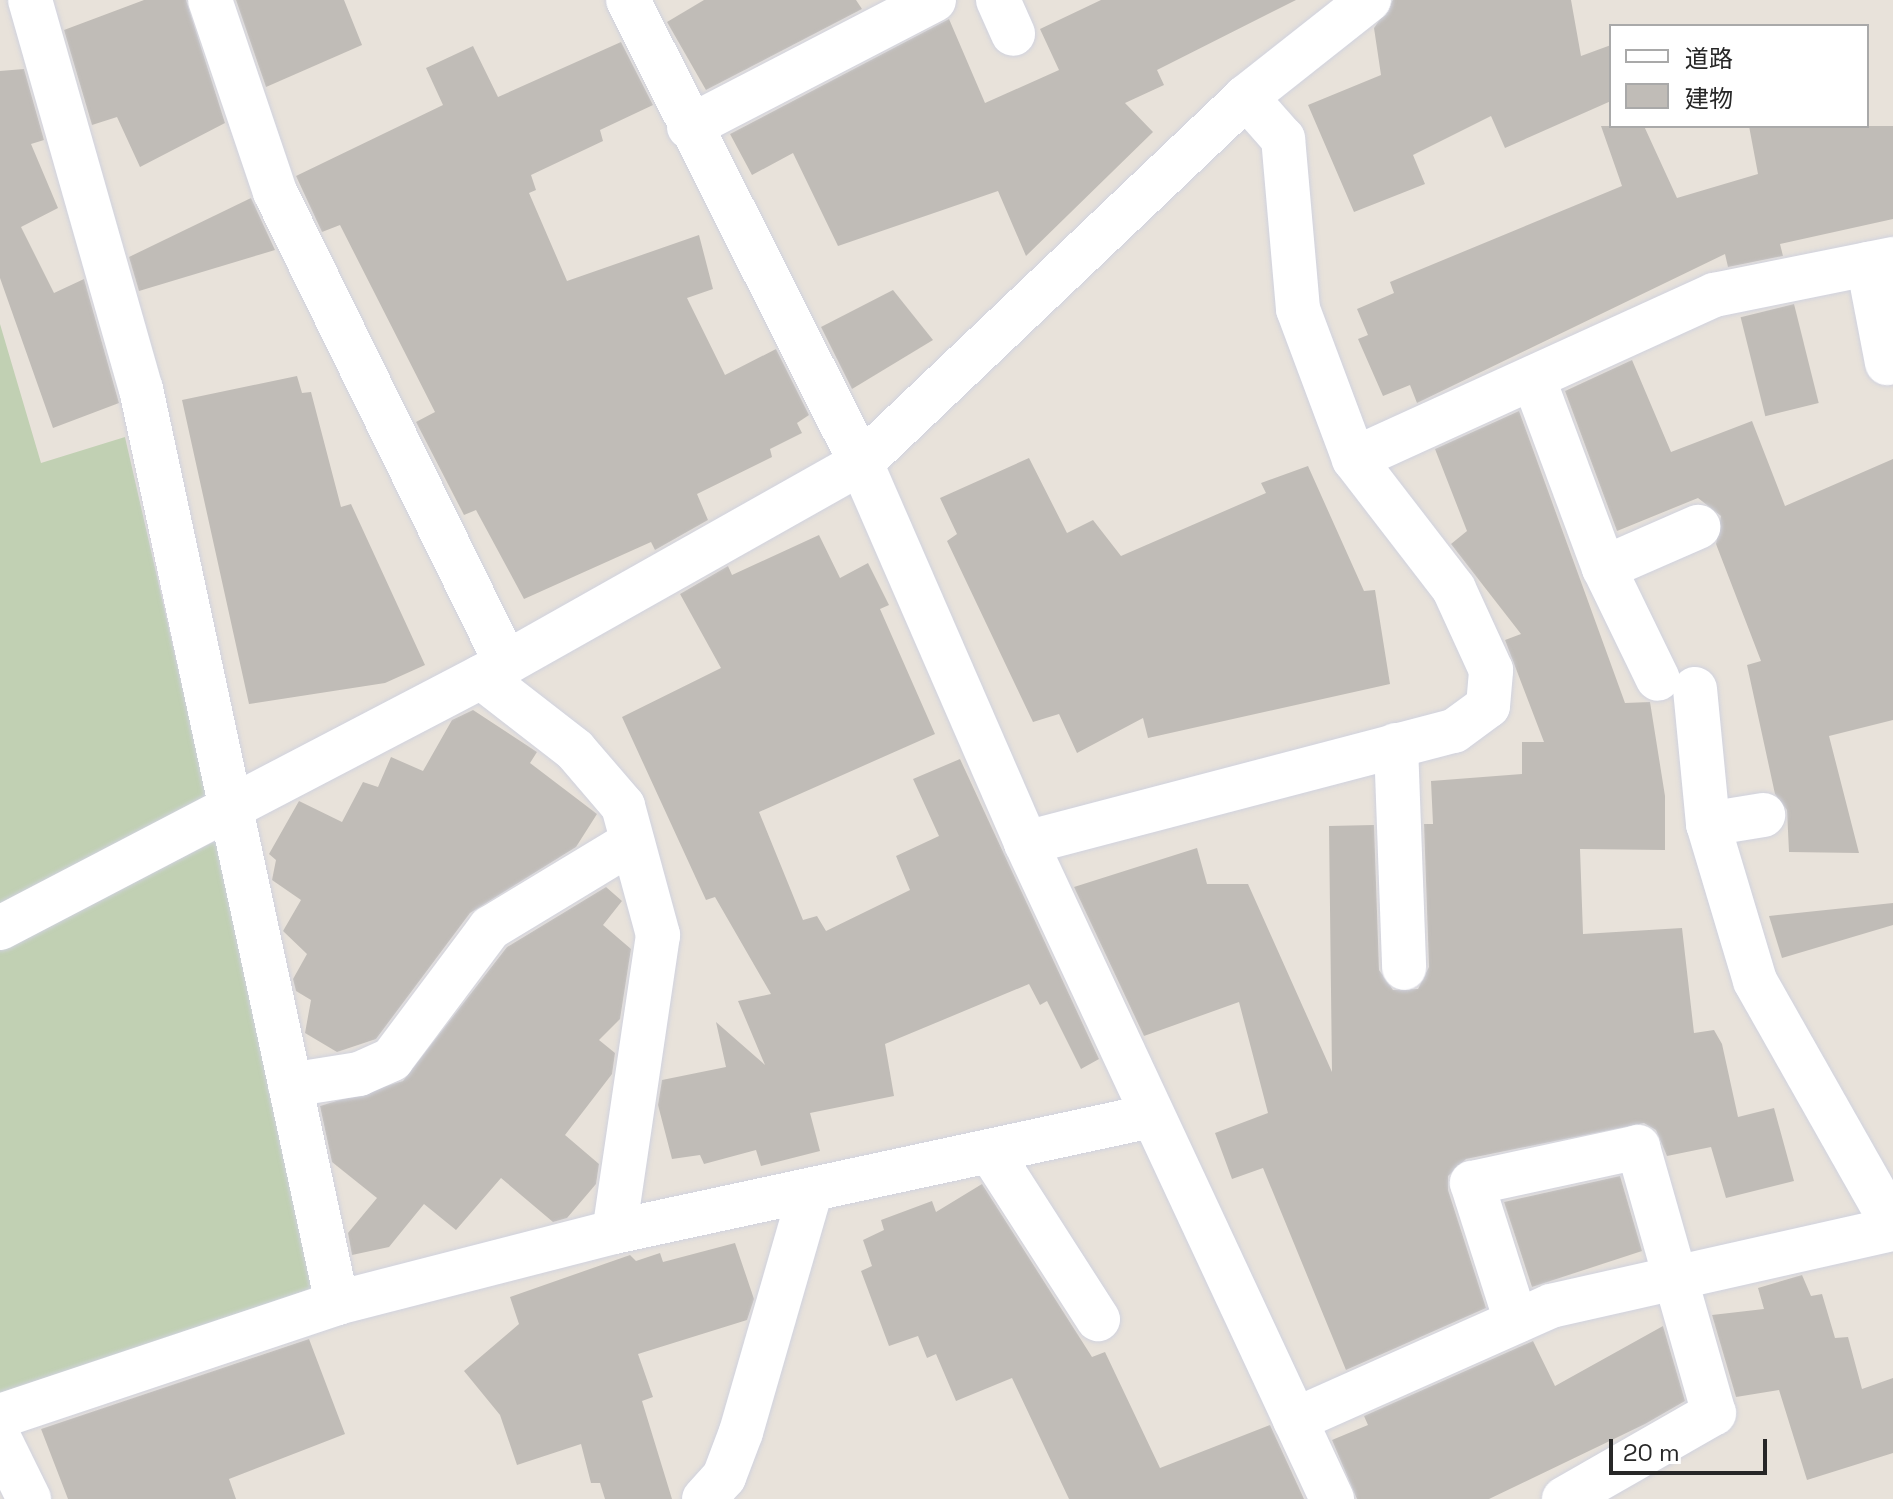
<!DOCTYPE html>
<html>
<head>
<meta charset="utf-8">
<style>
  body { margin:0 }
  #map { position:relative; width:1893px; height:1499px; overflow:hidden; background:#e8e2da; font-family:"Space Grotesk","Noto Sans JP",sans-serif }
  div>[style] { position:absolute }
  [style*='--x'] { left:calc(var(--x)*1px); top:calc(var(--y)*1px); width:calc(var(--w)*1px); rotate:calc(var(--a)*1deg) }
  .cemetery>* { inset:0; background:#c1d0b3 }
  .building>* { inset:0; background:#c0bcb7; transform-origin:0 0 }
  .roads { filter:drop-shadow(0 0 2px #d0d2de) drop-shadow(0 0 2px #d0d2de) }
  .minor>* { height:44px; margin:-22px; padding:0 22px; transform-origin:22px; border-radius:22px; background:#fff }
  span { translate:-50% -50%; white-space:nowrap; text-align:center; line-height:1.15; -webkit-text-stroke:7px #fff; paint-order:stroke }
  .legend { position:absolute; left:1609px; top:24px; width:260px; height:104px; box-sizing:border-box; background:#fff; border:2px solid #a9a9a9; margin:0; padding:10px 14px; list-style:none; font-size:24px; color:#272727 }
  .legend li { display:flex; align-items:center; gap:16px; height:40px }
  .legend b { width:40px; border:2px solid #a9a9a9 }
  .scale { position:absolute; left:1609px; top:1439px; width:158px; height:36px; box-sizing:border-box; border:4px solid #272727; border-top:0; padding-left:10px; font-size:24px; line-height:28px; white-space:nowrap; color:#272727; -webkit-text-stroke:6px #fff; paint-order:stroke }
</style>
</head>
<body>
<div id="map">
  <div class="cemetery">
    <div style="clip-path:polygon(0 324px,41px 463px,125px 437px,208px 799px,0 906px)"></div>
    <div style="clip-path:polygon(219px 839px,321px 1285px,0 1401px,0 950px)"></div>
  </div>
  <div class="building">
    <div style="clip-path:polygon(144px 0,186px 0,225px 123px,140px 167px,117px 117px,92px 125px,64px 30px)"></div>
    <div style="clip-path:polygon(236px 0,344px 0,362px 45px,266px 87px)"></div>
    <div style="clip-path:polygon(704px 0,856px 0,862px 9px,706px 90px,667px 22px)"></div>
    <div style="clip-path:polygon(1101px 0,1296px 0,1157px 70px,1164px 85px,1125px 103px,1153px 132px,1026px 256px,998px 191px,838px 246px,793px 153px,752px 175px,730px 134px,949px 19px,985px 103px,1059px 70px,1040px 29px)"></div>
    <div style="clip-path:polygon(1393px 0,1571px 0,1581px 56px,1611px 45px,1611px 101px,1505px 148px,1491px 116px,1413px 155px,1425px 184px,1354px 212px,1308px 105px,1381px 75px,1374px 28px)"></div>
    <div style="clip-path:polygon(621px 42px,653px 105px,600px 130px,603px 141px,531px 175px,536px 190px,529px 193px,567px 281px,699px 235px,713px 289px,687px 298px,725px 375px,776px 349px,809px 415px,797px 423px,802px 433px,770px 449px,772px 457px,697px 494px,708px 520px,655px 550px,651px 542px,524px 599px,476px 510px,464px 515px,416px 422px,435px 412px,340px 225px,322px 232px,296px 176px,443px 105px,426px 68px,473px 46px,498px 97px)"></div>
    <div style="clip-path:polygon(24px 69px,44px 140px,31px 144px,58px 208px,21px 227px,54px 293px,84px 279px,119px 403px,53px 428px,0 278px,0 71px)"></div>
    <div style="clip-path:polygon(1601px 126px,1644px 126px,1677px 198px,1758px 174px,1749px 126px,1893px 126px,1893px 219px,1780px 244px,1783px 256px,1728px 267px,1725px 254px,1417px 403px,1410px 385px,1383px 396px,1358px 339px,1368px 335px,1357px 309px,1394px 293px,1390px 282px,1622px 186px)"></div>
    <div style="clip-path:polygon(251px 198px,275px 250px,139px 291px,129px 257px)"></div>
    <div style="clip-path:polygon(893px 290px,933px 340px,852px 389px,821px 327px)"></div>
    <div style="left:1794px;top:304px;width:102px;height:55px;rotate:76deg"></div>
    <div style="clip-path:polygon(1632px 360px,1671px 452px,1752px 421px,1785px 506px,1893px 459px,1893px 720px,1829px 736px,1859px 853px,1789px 852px,1787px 810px,1775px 794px,1747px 665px,1761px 661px,1716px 544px,1721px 516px,1698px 498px,1617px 531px,1565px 391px)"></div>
    <div style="clip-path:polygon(297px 376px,302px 393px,311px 392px,341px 507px,351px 504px,425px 665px,385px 683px,249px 704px,182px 400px)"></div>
    <div style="clip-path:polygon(1519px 411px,1625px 703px,1650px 702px,1665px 796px,1665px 850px,1580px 849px,1583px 934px,1682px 928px,1694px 1033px,1714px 1030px,1722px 1044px,1738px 1117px,1774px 1108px,1794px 1181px,1726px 1198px,1711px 1147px,1667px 1156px,1656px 1130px,1644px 1123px,1466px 1159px,1448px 1176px,1448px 1190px,1486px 1308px,1346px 1370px,1263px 1168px,1232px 1179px,1215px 1133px,1268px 1113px,1239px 1002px,1144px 1036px,1074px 887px,1197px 848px,1207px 884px,1248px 884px,1332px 1072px,1329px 826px,1374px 825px,1379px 970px,1393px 990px,1418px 989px,1429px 967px,1424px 824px,1433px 824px,1431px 781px,1522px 774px,1522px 742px,1544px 742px,1505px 640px,1521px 634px,1451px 544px,1467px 531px,1435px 449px)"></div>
    <div style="clip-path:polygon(1029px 458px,1067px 533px,1093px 520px,1121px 556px,1266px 493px,1261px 483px,1308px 466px,1364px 591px,1375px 590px,1390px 684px,1148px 738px,1143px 718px,1077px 753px,1059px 714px,1033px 722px,947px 541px,957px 534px,940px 498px)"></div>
    <div style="clip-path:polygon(819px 535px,840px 578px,868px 563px,889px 605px,880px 609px,935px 734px,759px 812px,803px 920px,817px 916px,826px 931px,910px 890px,896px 856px,939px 836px,913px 779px,960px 759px,1099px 1059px,1081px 1069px,1047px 1001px,1040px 1005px,1029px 984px,885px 1044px,894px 1096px,810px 1113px,820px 1151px,761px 1166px,756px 1150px,704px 1164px,700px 1155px,672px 1159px,658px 1105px,662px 1080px,726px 1067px,716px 1022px,765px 1065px,738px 1001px,771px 994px,715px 897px,706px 900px,622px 717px,721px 668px,680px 594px,728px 566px,732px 575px)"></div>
    <div style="clip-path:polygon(473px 710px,537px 752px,530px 763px,597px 814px,576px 847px,470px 913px,376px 1039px,337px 1052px,305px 1033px,311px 1000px,296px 991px,293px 979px,307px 954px,283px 931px,301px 900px,272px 880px,276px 860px,269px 854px,299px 801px,342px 822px,363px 782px,378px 787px,391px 757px,423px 771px,452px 720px)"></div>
    <div style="clip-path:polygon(606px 887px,622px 901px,603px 925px,631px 949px,620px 1019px,599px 1040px,615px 1053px,612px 1074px,565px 1135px,599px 1164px,596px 1184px,567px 1218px,553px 1222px,501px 1178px,456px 1230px,424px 1204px,389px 1247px,352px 1255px,348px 1233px,377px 1198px,332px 1162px,320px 1106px,403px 1081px,507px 947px)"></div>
    <div style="clip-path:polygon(1893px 903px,1893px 925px,1782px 958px,1769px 916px)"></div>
    <div style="clip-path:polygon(1620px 1176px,1642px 1251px,1532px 1287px,1504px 1202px)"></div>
    <div style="clip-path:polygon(982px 1184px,1092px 1357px,1105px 1352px,1160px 1468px,1270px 1425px,1304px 1499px,1069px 1499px,1012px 1378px,956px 1401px,936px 1354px,927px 1358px,918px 1336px,889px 1346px,861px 1271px,872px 1266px,863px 1240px,884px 1230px,881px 1220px,932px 1201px,936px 1212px)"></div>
    <div style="clip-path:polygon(735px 1243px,754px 1299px,747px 1320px,638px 1354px,653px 1397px,642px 1401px,672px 1499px,605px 1499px,600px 1483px,591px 1483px,581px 1444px,517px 1465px,500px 1415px,464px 1371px,519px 1324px,510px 1297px,630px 1255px,636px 1261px,660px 1253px,663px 1262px)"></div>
    <div style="clip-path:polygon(1802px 1275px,1811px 1296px,1822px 1294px,1835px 1338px,1848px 1337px,1862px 1389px,1893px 1378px,1893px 1453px,1807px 1480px,1779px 1390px,1736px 1397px,1712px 1315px,1764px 1309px,1758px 1288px)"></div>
    <div style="clip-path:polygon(1663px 1326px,1685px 1401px,1645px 1424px,1489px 1499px,1357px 1499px,1332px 1440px,1368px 1425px,1364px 1416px,1533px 1341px,1555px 1386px)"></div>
    <div style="clip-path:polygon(309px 1339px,345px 1434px,229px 1479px,236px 1499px,68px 1499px,41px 1429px)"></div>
  </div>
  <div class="roads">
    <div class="minor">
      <div style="--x:30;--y:0;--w:405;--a:74.1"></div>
      <div style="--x:141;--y:389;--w:935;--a:77.9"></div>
      <div style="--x:210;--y:0;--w:203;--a:71.3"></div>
      <div style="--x:275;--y:192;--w:525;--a:63.87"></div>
      <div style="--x:628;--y:0;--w:518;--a:63.29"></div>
      <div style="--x:861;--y:463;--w:414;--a:66.5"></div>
      <div style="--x:1026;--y:843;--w:724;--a:64.99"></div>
      <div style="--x:998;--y:0;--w:37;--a:66"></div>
      <div style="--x:689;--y:127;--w:276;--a:-27.4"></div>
      <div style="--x:1868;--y:264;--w:101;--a:79.1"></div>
      <div style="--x:1534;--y:380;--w:201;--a:69.6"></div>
      <div style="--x:1604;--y:568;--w:123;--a:64.1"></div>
      <div style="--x:1354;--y:459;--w:396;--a:-24.5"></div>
      <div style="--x:1714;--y:295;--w:183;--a:-11.4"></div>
      <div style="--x:1604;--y:568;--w:103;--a:-23.6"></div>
      <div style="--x:481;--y:677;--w:119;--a:37.8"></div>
      <div style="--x:575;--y:750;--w:74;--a:49.4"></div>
      <div style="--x:623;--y:806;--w:134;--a:74.8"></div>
      <div style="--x:658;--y:935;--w:300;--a:98.4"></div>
      <div style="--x:1695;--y:689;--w:136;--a:84.5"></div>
      <div style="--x:1708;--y:824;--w:164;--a:73.3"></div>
      <div style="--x:1755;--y:981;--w:280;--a:60.5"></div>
      <div style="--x:1396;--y:745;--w:223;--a:87.9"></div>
      <div style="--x:1708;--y:824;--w:56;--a:-9.3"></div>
      <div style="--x:1026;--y:843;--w:442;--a:-14.7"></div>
      <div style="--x:1454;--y:731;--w:42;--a:-36.3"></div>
      <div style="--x:1488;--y:706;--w:36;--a:-85"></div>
      <div style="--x:1491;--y:670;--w:89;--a:-114.6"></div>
      <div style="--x:1454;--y:589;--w:164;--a:-127.6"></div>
      <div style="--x:1354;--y:459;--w:160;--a:-110.5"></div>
      <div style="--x:1298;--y:309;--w:171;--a:-95"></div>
      <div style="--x:1283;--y:139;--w:56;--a:-131.4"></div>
      <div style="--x:0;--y:928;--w:543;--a:-27.56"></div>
      <div style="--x:481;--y:677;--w:436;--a:-29.4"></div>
      <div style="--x:861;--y:463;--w:531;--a:-43.55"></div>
      <div style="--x:1246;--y:97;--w:157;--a:-38.3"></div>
      <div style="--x:290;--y:1085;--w:70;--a:-9.1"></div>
      <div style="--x:359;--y:1074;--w:36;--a:-24"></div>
      <div style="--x:392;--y:1059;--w:164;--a:-53.2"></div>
      <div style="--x:490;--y:928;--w:166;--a:-31.2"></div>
      <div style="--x:990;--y:1151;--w:200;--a:57.3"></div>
      <div style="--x:1516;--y:1321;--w:145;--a:-107.7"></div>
      <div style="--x:1472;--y:1183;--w:170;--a:-12.2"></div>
      <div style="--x:1638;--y:1147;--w:277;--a:74.1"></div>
      <div style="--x:1714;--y:1413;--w:173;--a:150.2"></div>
      <div style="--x:0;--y:1416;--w:355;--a:-18.5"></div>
      <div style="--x:337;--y:1303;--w:286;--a:-14.4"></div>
      <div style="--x:614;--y:1232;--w:549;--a:-12.19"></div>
      <div style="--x:1295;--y:1420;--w:280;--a:-24"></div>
      <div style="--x:1551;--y:1306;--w:351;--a:-12.7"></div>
      <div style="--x:0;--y:1440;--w:66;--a:63.8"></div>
      <div style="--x:704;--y:1499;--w:30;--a:-48"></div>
      <div style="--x:724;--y:1477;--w:48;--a:-69.3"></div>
      <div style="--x:741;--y:1432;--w:252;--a:-73.9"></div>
    </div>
  </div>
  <ul class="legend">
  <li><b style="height:10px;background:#fff"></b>道路</li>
  <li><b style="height:22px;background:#c0bcb7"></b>建物</li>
  </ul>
  <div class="scale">20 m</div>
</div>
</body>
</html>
